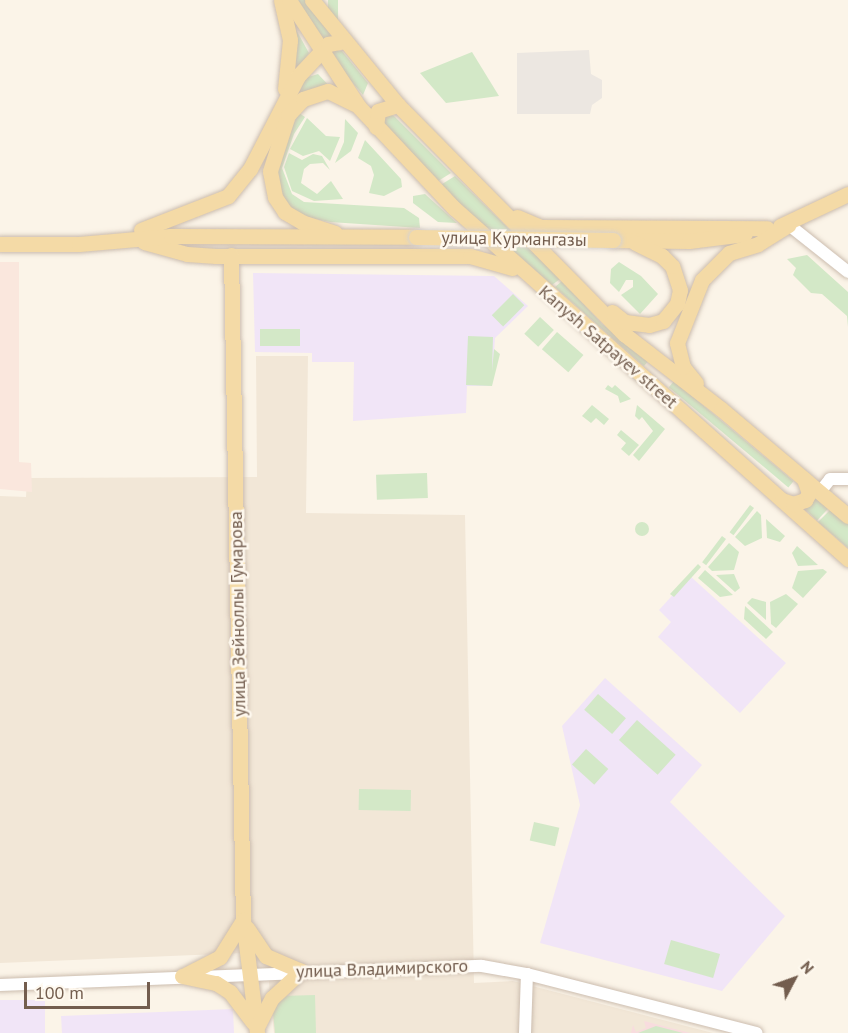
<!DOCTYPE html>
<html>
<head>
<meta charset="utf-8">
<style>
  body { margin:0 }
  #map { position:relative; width:848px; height:1033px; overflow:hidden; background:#fbf4e8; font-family:"PT Sans",sans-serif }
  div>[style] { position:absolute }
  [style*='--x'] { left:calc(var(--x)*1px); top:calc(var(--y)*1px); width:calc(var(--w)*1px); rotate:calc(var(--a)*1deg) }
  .residential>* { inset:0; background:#f2e7d7 }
  .commercial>* { inset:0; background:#fae7dd }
  .industrial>* { inset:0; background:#ece7e1 }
  .education>* { inset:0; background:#f1e5f7; transform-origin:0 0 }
  .medical>* { inset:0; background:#f8dcde }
  .green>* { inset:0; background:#d3e8c7; transform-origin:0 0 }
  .round { border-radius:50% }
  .roads { filter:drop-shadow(0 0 2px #ccbdaf) drop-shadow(0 0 2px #ccbdaf) }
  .minor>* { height:12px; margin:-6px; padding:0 6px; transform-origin:6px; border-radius:6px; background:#fff }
  .major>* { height:15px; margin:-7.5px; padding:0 7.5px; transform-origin:7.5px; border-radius:7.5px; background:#f4daa6 }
  .bridges { filter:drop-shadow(0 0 2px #d8d2cd) drop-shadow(0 0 2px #d8d2cd) }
  .major-bridge>* { height:15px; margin:-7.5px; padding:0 7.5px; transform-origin:7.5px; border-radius:7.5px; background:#f4daa6 }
  span { translate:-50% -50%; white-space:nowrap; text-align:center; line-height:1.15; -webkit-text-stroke:5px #fef8ee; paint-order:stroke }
  .street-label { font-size:18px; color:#735d4e }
  .north { position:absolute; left:764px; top:949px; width:60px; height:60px; -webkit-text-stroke:4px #fef8ee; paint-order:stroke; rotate:49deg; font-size:16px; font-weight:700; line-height:24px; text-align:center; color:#735d4e }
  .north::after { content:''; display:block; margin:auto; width:21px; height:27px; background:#735d4e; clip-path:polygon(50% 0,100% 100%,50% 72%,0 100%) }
  .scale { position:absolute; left:24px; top:982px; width:126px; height:27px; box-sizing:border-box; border:3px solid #735d4e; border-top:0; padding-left:8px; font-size:18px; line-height:21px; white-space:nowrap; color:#735d4e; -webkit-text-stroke:4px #fef8ee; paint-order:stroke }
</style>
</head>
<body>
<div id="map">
  <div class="residential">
    <div style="clip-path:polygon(256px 356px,308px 356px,306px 513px,465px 515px,474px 983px,513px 981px,713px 1033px,274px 1033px,266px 952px,0 963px,0 496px,26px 497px,27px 478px,257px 477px)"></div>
  </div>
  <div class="commercial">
    <div style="clip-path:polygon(0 262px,19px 262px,19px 462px,31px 463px,32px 492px,0 489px)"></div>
  </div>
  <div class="industrial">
    <div style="clip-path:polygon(589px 50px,591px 74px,602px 80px,602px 98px,592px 105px,590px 114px,517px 114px,517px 53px)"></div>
  </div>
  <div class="education">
    <div style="clip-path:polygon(253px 273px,494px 276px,528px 306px,495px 338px,492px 386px,467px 386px,466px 413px,353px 421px,354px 362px,312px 362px,312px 353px,255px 352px)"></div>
    <div style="clip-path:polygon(690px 576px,786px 663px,740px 713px,658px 637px,671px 622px,659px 610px)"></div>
    <div style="clip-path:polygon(605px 678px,702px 765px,670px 802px,785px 916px,722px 991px,540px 943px,580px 805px,562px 726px)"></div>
    <div style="left:45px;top:1000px;width:33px;height:45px;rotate:90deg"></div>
    <div style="clip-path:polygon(233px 1009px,234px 1033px,62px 1033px,61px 1016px)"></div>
  </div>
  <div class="medical">
    <div style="clip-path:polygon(644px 1021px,690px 1033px,631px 1033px,633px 1025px,636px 1032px,646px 1028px)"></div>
  </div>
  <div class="green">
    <div style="clip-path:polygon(298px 0,307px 0,333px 35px,321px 42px)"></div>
    <div style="left:328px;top:0;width:10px;height:72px"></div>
    <div style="clip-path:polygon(290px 19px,309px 53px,294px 74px)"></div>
    <div style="clip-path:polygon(337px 51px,342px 51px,368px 83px,363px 95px,331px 57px)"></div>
    <div style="clip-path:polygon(472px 52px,499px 96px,446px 103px,420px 73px)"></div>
    <div style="clip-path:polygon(318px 74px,333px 90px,291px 102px,305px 78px)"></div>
    <div style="clip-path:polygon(299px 113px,305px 117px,294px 134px,282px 168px,292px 194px,304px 202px,404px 208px,419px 218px,420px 228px,330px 222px,296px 215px,279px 197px,275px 161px)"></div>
    <div style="clip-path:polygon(388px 114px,394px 116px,451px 173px,435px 183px,381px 128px,383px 117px)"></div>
    <div style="clip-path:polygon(307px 118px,326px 136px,340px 137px,330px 161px,319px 151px,303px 156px,290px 149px)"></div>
    <div style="clip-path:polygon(345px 119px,358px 133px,351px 151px,335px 163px,344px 142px)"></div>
    <div style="clip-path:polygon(365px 140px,401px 179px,402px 187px,384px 196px,369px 193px,374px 175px,371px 166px,358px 158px)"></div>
    <div style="clip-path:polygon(289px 153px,302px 160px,313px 154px,322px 156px,330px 170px,323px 163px,310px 164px,304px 169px,301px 183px,317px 194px,331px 181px,343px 199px,314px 201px,292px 191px,284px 167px)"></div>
    <div style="clip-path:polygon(455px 176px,560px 279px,552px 285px,439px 186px)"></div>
    <div style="clip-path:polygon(425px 194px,457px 223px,438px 222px,413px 203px,413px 196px)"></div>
    <div style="clip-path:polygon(807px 255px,848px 292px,848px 327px,847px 316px,822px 294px,811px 293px,793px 275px,796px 268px,787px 259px)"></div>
    <div style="clip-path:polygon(619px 262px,641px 276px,658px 294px,640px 314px,621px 295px,633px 287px,633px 280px,626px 280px,619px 292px,610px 283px,611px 269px)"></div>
    <div style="clip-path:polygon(562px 281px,602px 324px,648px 361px,644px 366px,555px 287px)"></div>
    <div style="left:513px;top:294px;width:16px;height:30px;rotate:45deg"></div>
    <div style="left:540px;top:317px;width:19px;height:23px;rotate:43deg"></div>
    <div style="left:260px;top:329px;width:40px;height:17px"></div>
    <div style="left:557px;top:332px;width:35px;height:23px;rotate:41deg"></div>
    <div style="clip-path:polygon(468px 336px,493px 337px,492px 371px,494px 349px,500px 354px,492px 386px,466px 385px)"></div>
    <div style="left:674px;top:381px;width:156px;height:8px;rotate:40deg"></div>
    <div style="clip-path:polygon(608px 385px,612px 388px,615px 385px,631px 399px,620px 403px,618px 396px,605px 389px)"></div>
    <div style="clip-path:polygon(592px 405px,609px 419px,604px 425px,596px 418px,591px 423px,582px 416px)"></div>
    <div style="clip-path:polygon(637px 405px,665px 429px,639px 461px,633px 455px,653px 431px,642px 417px,639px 420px,635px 416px)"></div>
    <div style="clip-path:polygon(621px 430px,639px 445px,629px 456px,621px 449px,626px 443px,617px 435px)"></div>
    <div style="left:427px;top:473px;width:25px;height:51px;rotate:88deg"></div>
    <div style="left:814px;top:493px;width:21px;height:18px;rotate:43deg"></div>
    <div style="left:750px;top:505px;width:5px;height:34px;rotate:37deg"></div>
    <div style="clip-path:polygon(831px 509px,848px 524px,848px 548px,818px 522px)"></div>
    <div style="clip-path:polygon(757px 511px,761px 515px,762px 538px,745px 546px,735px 537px)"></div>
    <div style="clip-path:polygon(766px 519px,785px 536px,780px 542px,767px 538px)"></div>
    <div class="round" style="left:635px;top:522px;width:14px;height:14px"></div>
    <div style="left:722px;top:536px;width:5px;height:33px;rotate:37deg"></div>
    <div style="clip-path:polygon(729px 543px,739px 552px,734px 570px,712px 571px,708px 567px)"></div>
    <div style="clip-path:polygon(797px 546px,818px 565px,798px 566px,792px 553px)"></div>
    <div style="clip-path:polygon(698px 564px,701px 567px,674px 597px,670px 594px)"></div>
    <div style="clip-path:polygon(823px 569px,827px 572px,803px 598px,792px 588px,798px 571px)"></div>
    <div style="clip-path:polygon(705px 570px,733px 595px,720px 597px,698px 578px)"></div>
    <div style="clip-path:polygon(734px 574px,740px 588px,735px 592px,716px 575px)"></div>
    <div style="clip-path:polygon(786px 594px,798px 604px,776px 628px,771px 624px,770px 602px)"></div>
    <div style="clip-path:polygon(752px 598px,766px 602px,766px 620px,747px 603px)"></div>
    <div style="clip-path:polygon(745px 606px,773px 632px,766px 639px,744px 619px)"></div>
    <div style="left:598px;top:694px;width:37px;height:21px;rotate:41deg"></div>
    <div style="left:637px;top:720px;width:52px;height:27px;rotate:42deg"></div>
    <div style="left:586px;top:749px;width:30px;height:21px;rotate:42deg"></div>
    <div style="left:359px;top:789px;width:52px;height:21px;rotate:1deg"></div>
    <div style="left:534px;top:822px;width:26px;height:19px;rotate:13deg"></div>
    <div style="left:671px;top:940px;width:51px;height:25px;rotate:16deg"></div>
    <div style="clip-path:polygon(315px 995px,316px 1033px,275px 1033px,273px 1012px,281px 996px)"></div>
    <div style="clip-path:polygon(656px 1026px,683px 1033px,638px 1033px)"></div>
  </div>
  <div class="roads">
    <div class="minor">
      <div style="--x:789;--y:225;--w:75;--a:38.5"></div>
      <div style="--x:820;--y:492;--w:16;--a:-52"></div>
      <div style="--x:830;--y:479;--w:18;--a:0"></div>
      <div style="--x:0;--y:985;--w:482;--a:-2.3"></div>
      <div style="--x:482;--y:966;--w:46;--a:10.1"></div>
      <div style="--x:527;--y:974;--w:237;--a:14.4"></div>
      <div style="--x:525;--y:1033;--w:59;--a:-88.1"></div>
    </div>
    <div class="major">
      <div style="--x:281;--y:0;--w:41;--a:77.3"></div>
      <div style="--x:290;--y:40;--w:49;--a:95.8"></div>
      <div style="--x:289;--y:0;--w:128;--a:56.8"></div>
      <div style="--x:359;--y:107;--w:139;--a:46.8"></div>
      <div style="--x:454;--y:208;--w:528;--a:41.7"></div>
      <div style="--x:312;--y:0;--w:136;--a:50.7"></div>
      <div style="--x:398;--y:105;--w:322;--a:45.4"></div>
      <div style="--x:624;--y:334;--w:123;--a:37.7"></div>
      <div style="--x:721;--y:409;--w:166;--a:40.1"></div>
      <div style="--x:376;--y:127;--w:16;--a:-83"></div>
      <div style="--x:378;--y:111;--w:21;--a:-17"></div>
      <div style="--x:517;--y:217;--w:25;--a:23"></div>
      <div style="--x:540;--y:227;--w:227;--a:0.3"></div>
      <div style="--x:780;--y:226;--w:75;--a:-25.2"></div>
      <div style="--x:141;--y:230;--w:93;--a:-21.3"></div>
      <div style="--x:228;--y:196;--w:35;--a:-51"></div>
      <div style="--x:250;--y:169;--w:105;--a:-62.7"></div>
      <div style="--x:298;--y:76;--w:44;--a:-46.8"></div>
      <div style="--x:328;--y:44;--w:17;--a:-10"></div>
      <div style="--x:335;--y:233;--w:35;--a:-162"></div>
      <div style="--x:302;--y:222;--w:20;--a:-150"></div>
      <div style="--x:285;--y:212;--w:18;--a:-124"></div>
      <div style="--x:275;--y:197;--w:26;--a:-101"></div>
      <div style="--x:270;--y:171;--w:59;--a:-72.2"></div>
      <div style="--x:288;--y:115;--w:22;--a:-47"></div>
      <div style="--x:303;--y:99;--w:26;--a:-18"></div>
      <div style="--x:328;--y:91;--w:30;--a:26"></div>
      <div style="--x:613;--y:240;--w:76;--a:0.8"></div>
      <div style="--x:689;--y:241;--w:56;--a:-7.1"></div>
      <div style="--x:144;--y:242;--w:45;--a:15.6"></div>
      <div style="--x:187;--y:254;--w:29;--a:4"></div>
      <div style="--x:216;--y:256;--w:254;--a:0"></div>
      <div style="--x:470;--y:256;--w:44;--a:15.9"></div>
      <div style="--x:0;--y:244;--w:79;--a:0"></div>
      <div style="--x:79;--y:244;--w:92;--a:-5"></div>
      <div style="--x:171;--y:236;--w:245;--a:0.2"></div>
      <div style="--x:231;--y:255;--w:665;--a:88.97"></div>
      <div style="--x:243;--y:920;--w:114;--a:82.9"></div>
      <div style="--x:612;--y:312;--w:16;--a:38"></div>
      <div style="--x:625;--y:322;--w:24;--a:7"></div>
      <div style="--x:649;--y:325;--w:15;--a:-16"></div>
      <div style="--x:663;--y:321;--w:22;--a:-51"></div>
      <div style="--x:677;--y:304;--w:14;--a:-78"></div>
      <div style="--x:680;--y:290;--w:25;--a:-108"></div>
      <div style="--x:672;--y:266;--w:14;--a:-135"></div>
      <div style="--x:662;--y:256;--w:30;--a:-154"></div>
      <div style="--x:696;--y:383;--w:21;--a:-129"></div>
      <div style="--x:683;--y:367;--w:25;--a:-104"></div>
      <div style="--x:677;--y:343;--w:68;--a:-68.4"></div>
      <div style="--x:702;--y:280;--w:38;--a:-45"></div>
      <div style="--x:729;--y:253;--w:30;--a:-17"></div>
      <div style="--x:758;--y:244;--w:36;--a:-32"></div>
      <div style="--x:782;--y:500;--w:12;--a:20"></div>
      <div style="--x:793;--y:504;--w:13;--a:-18"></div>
      <div style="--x:805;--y:500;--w:8;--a:-60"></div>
      <div style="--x:809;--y:493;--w:15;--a:-110"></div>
      <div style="--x:247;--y:928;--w:34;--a:56"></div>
      <div style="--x:266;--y:956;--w:38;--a:23"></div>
      <div style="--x:185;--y:975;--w:39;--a:-27"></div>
      <div style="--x:220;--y:957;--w:44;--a:-58.1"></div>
      <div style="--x:182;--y:976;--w:35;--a:12"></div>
      <div style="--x:216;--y:983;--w:17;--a:33"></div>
      <div style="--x:230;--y:992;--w:38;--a:53"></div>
      <div style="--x:257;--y:1027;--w:33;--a:-63"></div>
      <div style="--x:272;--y:998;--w:40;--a:-43"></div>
    </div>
  </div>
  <div class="bridges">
    <div class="major-bridge">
      <div style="--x:416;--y:237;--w:197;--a:0.9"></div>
    </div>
  </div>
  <div class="street-label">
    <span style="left:514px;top:239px;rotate:1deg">улица Курмангазы</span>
    <span style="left:608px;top:347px;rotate:41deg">Kanysh Satpayev street</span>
    <span style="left:238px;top:614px;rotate:-91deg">улица Зейноллы Гумарова</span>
    <span style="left:382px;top:969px;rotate:-2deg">улица Владимирского</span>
  </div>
  <div class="north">N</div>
  <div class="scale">100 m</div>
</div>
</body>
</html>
